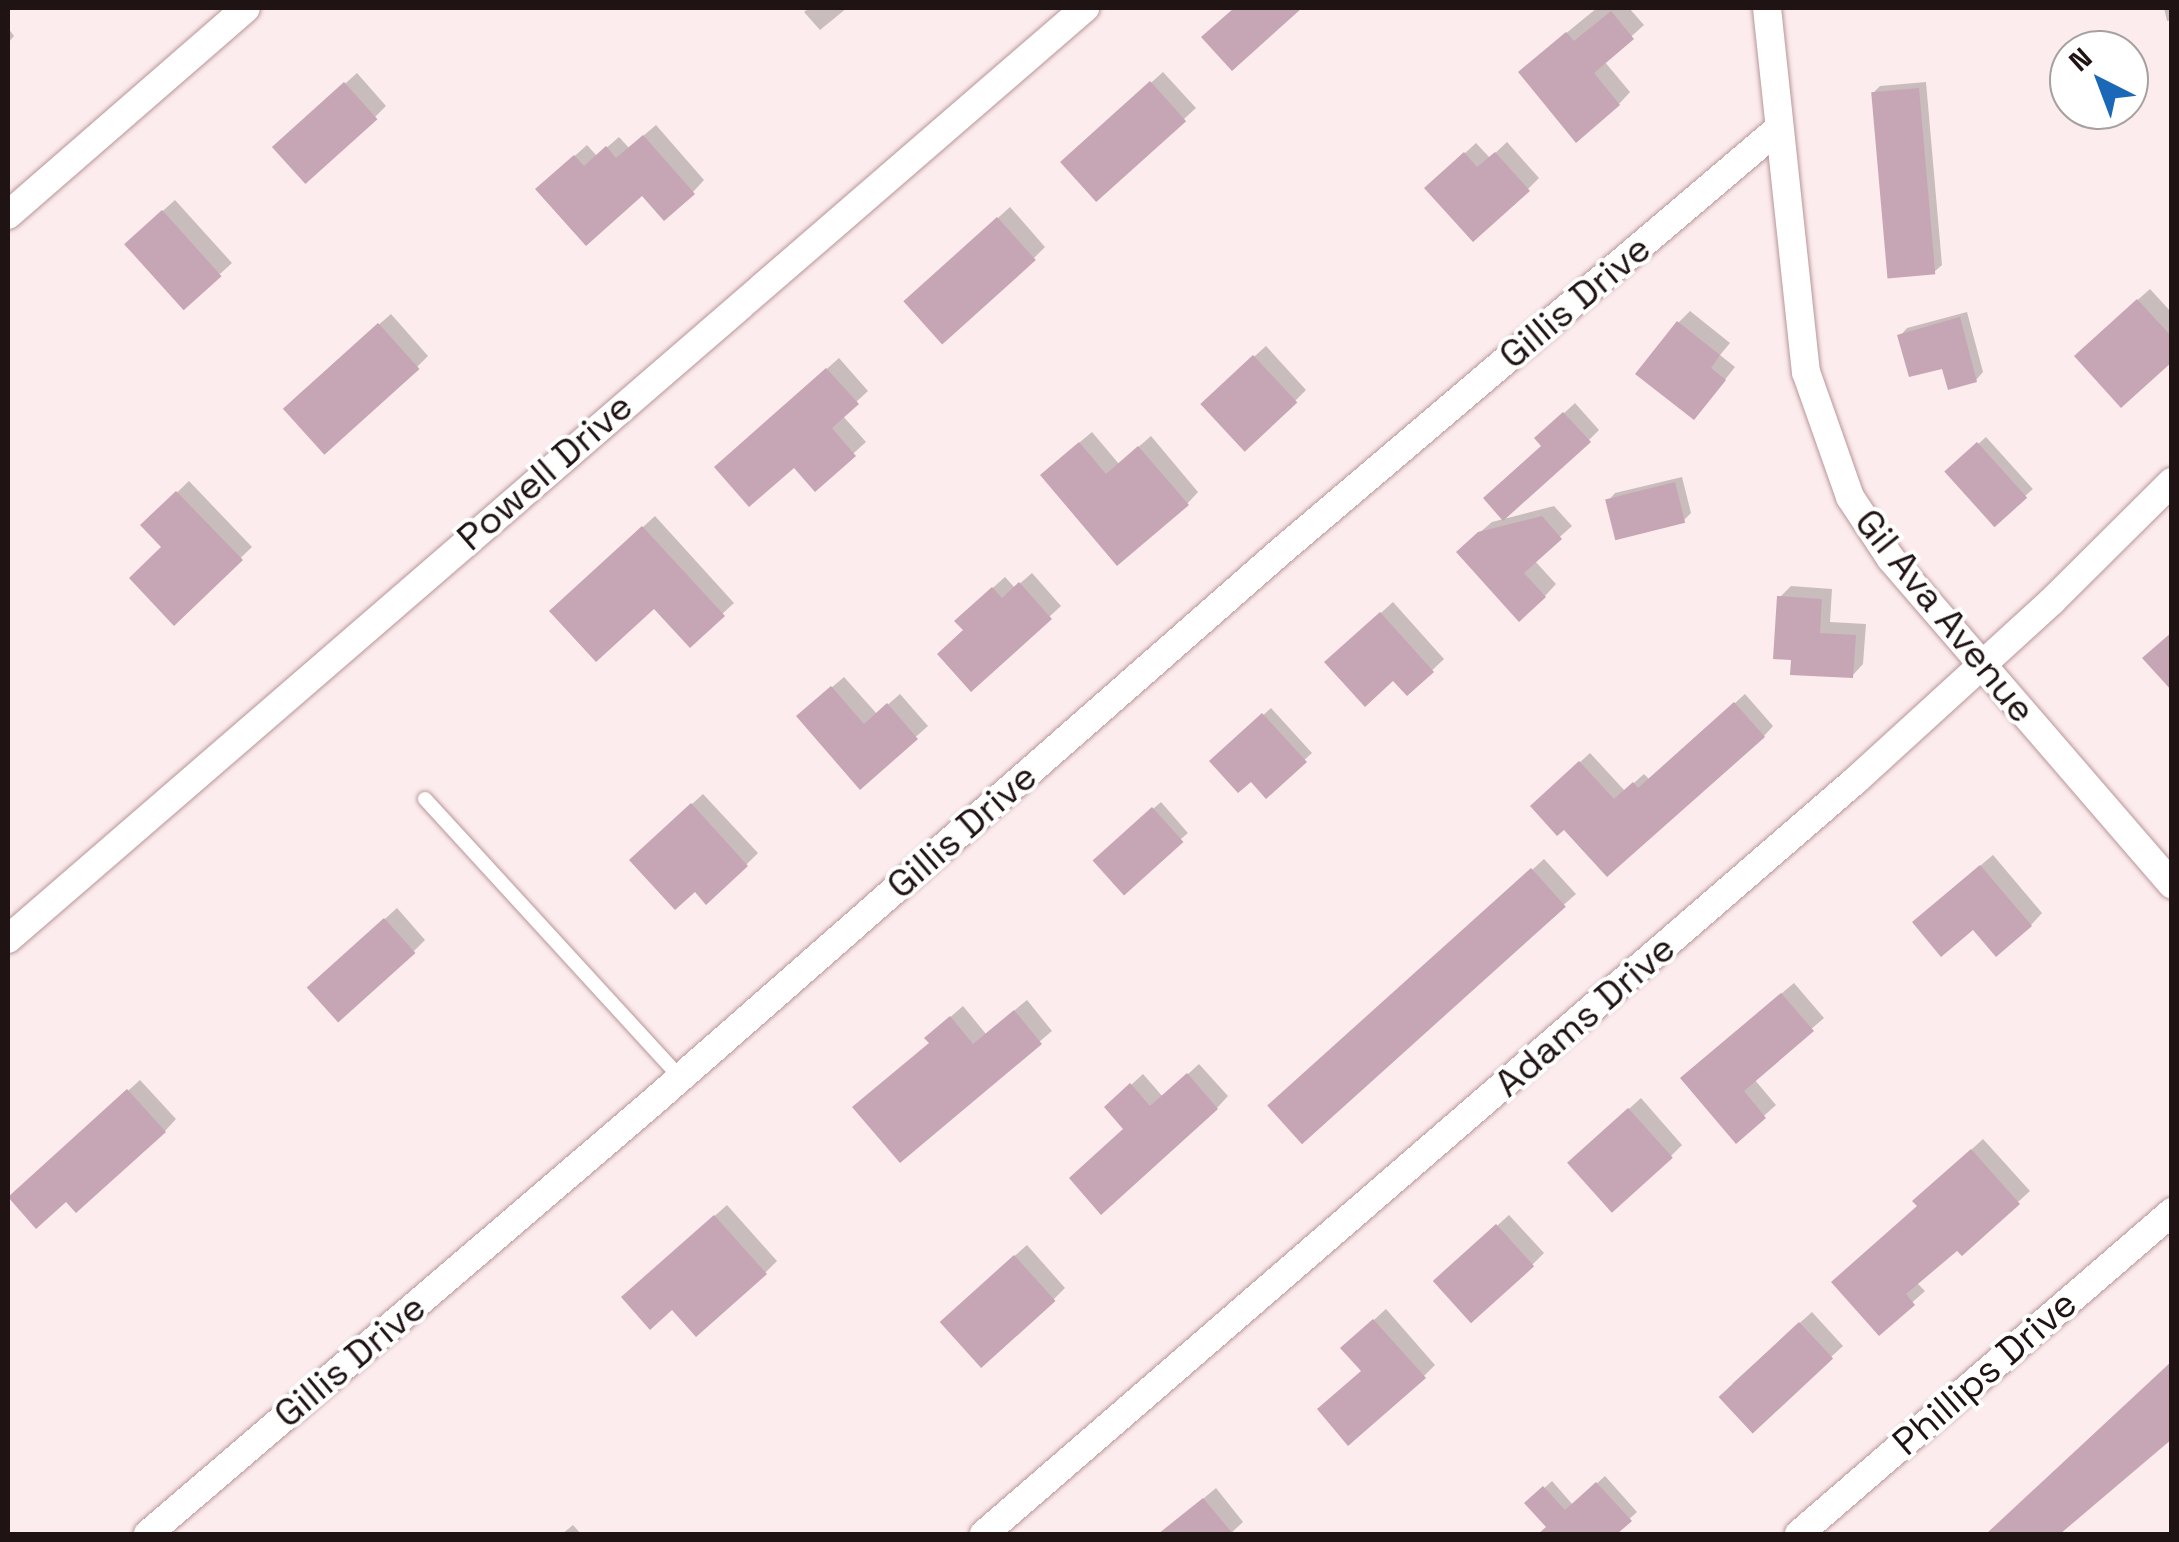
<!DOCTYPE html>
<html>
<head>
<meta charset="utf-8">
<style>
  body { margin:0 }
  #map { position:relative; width:2179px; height:1542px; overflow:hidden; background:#fceced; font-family:"Space Grotesk",sans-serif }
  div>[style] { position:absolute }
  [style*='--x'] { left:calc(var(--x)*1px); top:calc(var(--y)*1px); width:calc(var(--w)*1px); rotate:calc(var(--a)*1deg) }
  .shadow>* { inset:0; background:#0003; transform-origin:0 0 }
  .building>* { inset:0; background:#c6a6b5; transform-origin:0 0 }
  .roads { filter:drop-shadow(0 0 2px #b99599) drop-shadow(0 0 2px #b99599) }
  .lane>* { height:14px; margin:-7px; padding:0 7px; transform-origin:7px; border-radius:7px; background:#fff }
  .street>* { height:28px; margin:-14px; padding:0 14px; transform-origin:14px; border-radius:14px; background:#fff }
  span { translate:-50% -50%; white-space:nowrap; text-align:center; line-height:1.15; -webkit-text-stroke:8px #fff; paint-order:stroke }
  .street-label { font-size:38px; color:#201314 }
  .frame { position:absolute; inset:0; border:10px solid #201314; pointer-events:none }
  .north { position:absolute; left:2049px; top:30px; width:100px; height:100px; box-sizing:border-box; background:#fff; border:2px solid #a6a1a1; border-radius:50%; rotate:318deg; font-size:28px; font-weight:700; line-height:40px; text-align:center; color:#201314 }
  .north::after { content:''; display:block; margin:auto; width:35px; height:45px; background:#1a68b7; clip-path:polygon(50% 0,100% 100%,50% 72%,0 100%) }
</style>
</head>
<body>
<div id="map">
  <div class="shadow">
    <div style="clip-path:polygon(809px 8px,847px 8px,820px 30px,804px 12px)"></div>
    <div style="clip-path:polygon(1597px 8px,1629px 8px,1644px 25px,1604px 61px,1630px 92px,1619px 104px,1532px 61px)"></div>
    <div style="clip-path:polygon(2164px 8px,2172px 8px,2172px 20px,2167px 21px)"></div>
    <div style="clip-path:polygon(8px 28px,14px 36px,8px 43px)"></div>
    <div style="clip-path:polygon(1163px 72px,1196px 108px,1184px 119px,1075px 151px)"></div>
    <div style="clip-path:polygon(357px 73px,386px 106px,375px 117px,287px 136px)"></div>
    <div style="clip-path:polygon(1926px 82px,1942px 265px,1934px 272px,1885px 169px,1879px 169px,1873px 93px,1880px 86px)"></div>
    <div style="clip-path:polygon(656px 125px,704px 180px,693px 192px,643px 193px,550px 178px,587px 145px,597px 156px,619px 137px,629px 148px)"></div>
    <div style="clip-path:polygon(1507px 142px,1539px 178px,1528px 189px,1439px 177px,1476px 143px,1490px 158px)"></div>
    <div style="clip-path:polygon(175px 200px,232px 263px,220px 274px,138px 233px)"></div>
    <div style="clip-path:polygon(1010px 207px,1045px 247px,1034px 258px,918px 290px)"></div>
    <div style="clip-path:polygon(2150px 289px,2172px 313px,2172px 358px,2088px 344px)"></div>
    <div style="clip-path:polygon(1690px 311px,1730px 343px,1720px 355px,1735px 367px,1705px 405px,1678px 323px)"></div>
    <div style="clip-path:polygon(1967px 312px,1983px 372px,1976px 380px,1900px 336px,1907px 328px)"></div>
    <div style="clip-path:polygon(391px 314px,428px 356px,417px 367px,296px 397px)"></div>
    <div style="clip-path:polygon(1266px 346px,1306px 390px,1295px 401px,1215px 392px)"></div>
    <div style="clip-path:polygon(839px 358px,868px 391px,842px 415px,866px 442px,815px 488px,794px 464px,729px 456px)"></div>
    <div style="clip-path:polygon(1575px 403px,1599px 430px,1589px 440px,1544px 446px,1548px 428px)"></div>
    <div style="clip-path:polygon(1092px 432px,1119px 464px,1151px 436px,1198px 492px,1187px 504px,1055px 463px)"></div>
    <div style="left:1986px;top:437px;width:70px;height:52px;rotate:48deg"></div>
    <div style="clip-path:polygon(1682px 477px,1691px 513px,1684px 520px,1608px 501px,1615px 493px)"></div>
    <div style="clip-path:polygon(189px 481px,252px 547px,174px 622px,165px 547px,143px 525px)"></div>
    <div style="clip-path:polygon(1554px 506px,1572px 526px,1534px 560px,1556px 584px,1545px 596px,1471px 540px,1492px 522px)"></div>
    <div style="clip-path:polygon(655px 516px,734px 603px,690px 644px,654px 605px,563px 600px)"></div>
    <div style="clip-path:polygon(1032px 573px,1061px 606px,971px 688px,966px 630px,969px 609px,1005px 577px,1015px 588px)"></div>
    <div style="clip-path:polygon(1791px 586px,1832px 589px,1830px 622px,1866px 624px,1863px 664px,1852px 676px,1794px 658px,1780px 597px)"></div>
    <div style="clip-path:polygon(1393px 602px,1444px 659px,1408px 693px,1394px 677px,1339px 651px)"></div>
    <div style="clip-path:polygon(844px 677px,877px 714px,900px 694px,928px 726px,860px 786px,811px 705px)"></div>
    <div style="clip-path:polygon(1745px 694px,1773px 726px,1764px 736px,1565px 826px,1543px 796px,1590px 753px,1625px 791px,1644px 774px,1650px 780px)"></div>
    <div style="clip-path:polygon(1271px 708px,1312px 753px,1266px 795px,1251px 778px,1213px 761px)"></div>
    <div style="clip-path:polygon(703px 794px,758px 853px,746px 865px,644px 848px)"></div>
    <div style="left:1161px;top:802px;width:41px;height:88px;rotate:49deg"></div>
    <div style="clip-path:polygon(1993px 855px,2042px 913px,2031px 925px,1926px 911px)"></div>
    <div style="clip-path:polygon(1544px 859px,1576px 894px,1301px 1139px,1284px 1097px)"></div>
    <div style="clip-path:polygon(397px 908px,425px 940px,414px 951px,321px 977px)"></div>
    <div style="clip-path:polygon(1794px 983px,1824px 1018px,1754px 1079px,1776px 1105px,1736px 1141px,1695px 1067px)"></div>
    <div style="clip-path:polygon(1027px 1000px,1052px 1031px,900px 1160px,939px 1027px,963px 1006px,986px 1034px)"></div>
    <div style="clip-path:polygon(1199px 1064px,1228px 1096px,1217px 1108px,1126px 1128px,1119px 1096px,1143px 1074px,1163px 1097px)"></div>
    <div style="clip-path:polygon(140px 1080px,176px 1119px,165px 1131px,66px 1198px,22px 1186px)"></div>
    <div style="clip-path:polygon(1641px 1098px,1682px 1145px,1671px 1156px,1581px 1152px)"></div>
    <div style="clip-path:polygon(1983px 1139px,2030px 1191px,1962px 1253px,1957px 1247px,1916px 1282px,1925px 1291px,1879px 1332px,1927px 1190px)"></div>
    <div style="clip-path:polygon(727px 1205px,777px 1261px,765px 1273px,673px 1306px,636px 1286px)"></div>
    <div style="clip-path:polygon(1509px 1215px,1544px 1253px,1532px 1265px,1448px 1270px)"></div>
    <div style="clip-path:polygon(1027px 1245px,1065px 1288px,1053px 1300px,954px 1310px)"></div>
    <div style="clip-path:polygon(1386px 1309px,1435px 1365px,1424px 1376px,1363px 1371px,1355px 1337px)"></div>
    <div style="clip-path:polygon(1812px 1312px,1843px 1346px,1831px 1357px,1732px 1384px)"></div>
    <div style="clip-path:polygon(1605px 1476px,1637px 1512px,1613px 1534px,1556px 1534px,1528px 1503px,1552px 1481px,1573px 1505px)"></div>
    <div style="clip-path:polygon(1216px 1488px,1243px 1522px,1230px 1534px,1161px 1534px)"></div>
    <div style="clip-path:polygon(573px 1525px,581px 1534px,562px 1534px)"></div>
  </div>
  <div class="building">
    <div style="clip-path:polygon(1234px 8px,1302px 8px,1232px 71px,1201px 37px)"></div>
    <div style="clip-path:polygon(1611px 11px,1634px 39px,1594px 73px,1620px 105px,1576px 143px,1518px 72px,1566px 32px,1574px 41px)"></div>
    <div style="left:1150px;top:81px;width:54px;height:121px;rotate:48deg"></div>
    <div style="left:344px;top:82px;width:50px;height:97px;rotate:48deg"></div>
    <div style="left:1919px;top:88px;width:187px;height:48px;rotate:85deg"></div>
    <div style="clip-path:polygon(643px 135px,695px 194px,664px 221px,642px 196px,586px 246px,535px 189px,574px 155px,584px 166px,606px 146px,616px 158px)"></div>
    <div style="clip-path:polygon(1464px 152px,1477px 167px,1495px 152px,1530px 191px,1473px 242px,1424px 188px)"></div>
    <div style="left:162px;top:210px;width:89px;height:51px;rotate:48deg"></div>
    <div style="left:997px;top:217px;width:58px;height:126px;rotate:48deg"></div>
    <div style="clip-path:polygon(2137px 299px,2172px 337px,2172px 362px,2121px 408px,2074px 356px)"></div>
    <div style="clip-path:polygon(1960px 317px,1977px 382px,1948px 390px,1942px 369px,1909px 377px,1897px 335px)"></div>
    <div style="clip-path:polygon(1677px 321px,1720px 355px,1711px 368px,1726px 380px,1694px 420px,1635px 374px)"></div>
    <div style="left:378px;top:323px;width:62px;height:128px;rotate:48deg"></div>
    <div style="left:1253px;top:355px;width:65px;height:72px;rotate:47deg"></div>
    <div style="clip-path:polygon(826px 368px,859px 404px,832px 428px,856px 456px,815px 492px,794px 468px,749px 507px,714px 467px)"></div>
    <div style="clip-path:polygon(1563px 412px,1591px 442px,1503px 521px,1483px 498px,1541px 446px,1534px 438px)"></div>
    <div style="clip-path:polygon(1079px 442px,1106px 474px,1138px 446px,1189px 505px,1117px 566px,1040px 475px)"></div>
    <div style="left:1977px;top:442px;width:75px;height:44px;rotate:48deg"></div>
    <div style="left:1675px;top:482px;width:42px;height:72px;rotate:76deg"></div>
    <div style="clip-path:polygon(176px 491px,243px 560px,174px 626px,129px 578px,161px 547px,140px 525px)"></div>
    <div style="clip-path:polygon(1542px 516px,1562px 539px,1524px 573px,1546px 597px,1519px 622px,1456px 552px,1478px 532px)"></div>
    <div style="clip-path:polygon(642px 526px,725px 616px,690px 648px,654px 609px,596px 662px,549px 611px)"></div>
    <div style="clip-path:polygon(1019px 582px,1052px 619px,971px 692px,937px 654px,963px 630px,954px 621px,992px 587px,1002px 598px)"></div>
    <div style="clip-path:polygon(1777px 596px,1822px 599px,1820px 633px,1856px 635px,1853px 678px,1790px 675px,1791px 660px,1773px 659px)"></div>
    <div style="clip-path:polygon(1380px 612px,1434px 672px,1407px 696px,1393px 681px,1365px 707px,1324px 662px)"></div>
    <div style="clip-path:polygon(2172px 632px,2172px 691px,2142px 658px)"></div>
    <div style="clip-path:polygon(831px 686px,864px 724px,887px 703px,918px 739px,860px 790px,796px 716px)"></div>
    <div style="clip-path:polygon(1734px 702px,1765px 737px,1607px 877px,1564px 830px,1557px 836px,1530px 806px,1579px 761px,1614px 799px,1633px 782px,1638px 788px)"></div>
    <div style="clip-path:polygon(1262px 713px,1307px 762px,1266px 799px,1251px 782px,1238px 793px,1209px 761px)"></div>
    <div style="clip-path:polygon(691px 803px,748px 866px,706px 905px,695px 892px,675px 910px,629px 860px)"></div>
    <div style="left:1152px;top:807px;width:47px;height:80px;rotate:48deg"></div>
    <div style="clip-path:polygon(1980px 865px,2032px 926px,1996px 957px,1973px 930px,1941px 957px,1912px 922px)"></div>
    <div style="left:1531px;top:868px;width:52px;height:355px;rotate:48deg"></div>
    <div style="left:384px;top:918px;width:47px;height:104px;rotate:48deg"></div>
    <div style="clip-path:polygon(1781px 993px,1814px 1031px,1744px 1091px,1766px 1118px,1736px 1144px,1680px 1078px)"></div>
    <div style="clip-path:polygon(1014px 1010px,1042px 1044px,900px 1163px,852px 1107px,929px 1043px,924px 1038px,950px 1016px,973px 1044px)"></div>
    <div style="clip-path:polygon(1187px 1073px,1218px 1109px,1101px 1215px,1069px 1178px,1123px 1129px,1104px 1107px,1130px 1083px,1150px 1106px)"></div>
    <div style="clip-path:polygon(127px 1089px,166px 1132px,76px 1213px,66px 1202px,36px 1229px,8px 1197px)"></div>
    <div style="left:1628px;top:1108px;width:67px;height:82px;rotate:48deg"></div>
    <div style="clip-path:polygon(1971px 1149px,2020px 1204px,1962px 1256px,1957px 1251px,1906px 1294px,1915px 1305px,1879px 1336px,1831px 1282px,1917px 1206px,1912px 1201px)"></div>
    <div style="clip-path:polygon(714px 1215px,767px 1274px,696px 1337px,672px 1310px,650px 1330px,621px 1297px)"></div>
    <div style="left:1496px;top:1224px;width:57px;height:85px;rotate:48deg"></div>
    <div style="left:1014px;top:1255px;width:62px;height:100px;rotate:48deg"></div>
    <div style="clip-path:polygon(1373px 1319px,1426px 1378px,1348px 1446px,1317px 1409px,1361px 1371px,1340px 1348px)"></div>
    <div style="left:1799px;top:1322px;width:50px;height:110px;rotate:47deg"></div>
    <div style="clip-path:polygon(2172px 1361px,2172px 1439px,2060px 1534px,1986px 1534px)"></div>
    <div style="clip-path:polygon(1596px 1482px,1632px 1521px,1617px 1534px,1538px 1534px,1546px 1527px,1524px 1503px,1543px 1486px,1565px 1510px)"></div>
    <div style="clip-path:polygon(1203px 1498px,1233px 1534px,1158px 1534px)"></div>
  </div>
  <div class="roads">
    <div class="lane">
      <div style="--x:425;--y:799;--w:379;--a:47.5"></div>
    </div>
    <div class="street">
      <div style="--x:1767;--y:8;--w:366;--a:83.9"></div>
      <div style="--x:1806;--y:372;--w:133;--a:70.6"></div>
      <div style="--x:1850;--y:497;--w:74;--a:56.5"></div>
      <div style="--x:1891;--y:559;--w:430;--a:49.2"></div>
      <div style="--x:8;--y:215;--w:315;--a:-41"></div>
      <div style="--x:8;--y:939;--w:1424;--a:-40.84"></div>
      <div style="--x:148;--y:1534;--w:666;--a:-40.55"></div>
      <div style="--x:654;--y:1101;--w:833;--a:-41.25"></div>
      <div style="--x:1280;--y:552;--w:653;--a:-40.34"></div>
      <div style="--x:984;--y:1534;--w:1153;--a:-40.85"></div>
      <div style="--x:1856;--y:780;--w:265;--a:-42.4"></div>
      <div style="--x:2052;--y:601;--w:169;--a:-44.8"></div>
      <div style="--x:1799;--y:1534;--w:493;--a:-40.8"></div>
    </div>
  </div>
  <div class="street-label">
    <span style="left:1575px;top:302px;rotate:-40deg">Gillis Drive</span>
    <span style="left:545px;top:472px;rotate:-41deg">Powell Drive</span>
    <span style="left:1945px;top:616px;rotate:51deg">Gil Ava Avenue</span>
    <span style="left:962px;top:831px;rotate:-41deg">Gillis Drive</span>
    <span style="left:1585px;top:1016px;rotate:-41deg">Adams Drive</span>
    <span style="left:350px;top:1361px;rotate:-40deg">Gillis Drive</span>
    <span style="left:1985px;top:1373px;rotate:-41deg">Phillips Drive</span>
  </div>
  <div class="frame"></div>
  <div class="north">N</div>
</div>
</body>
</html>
